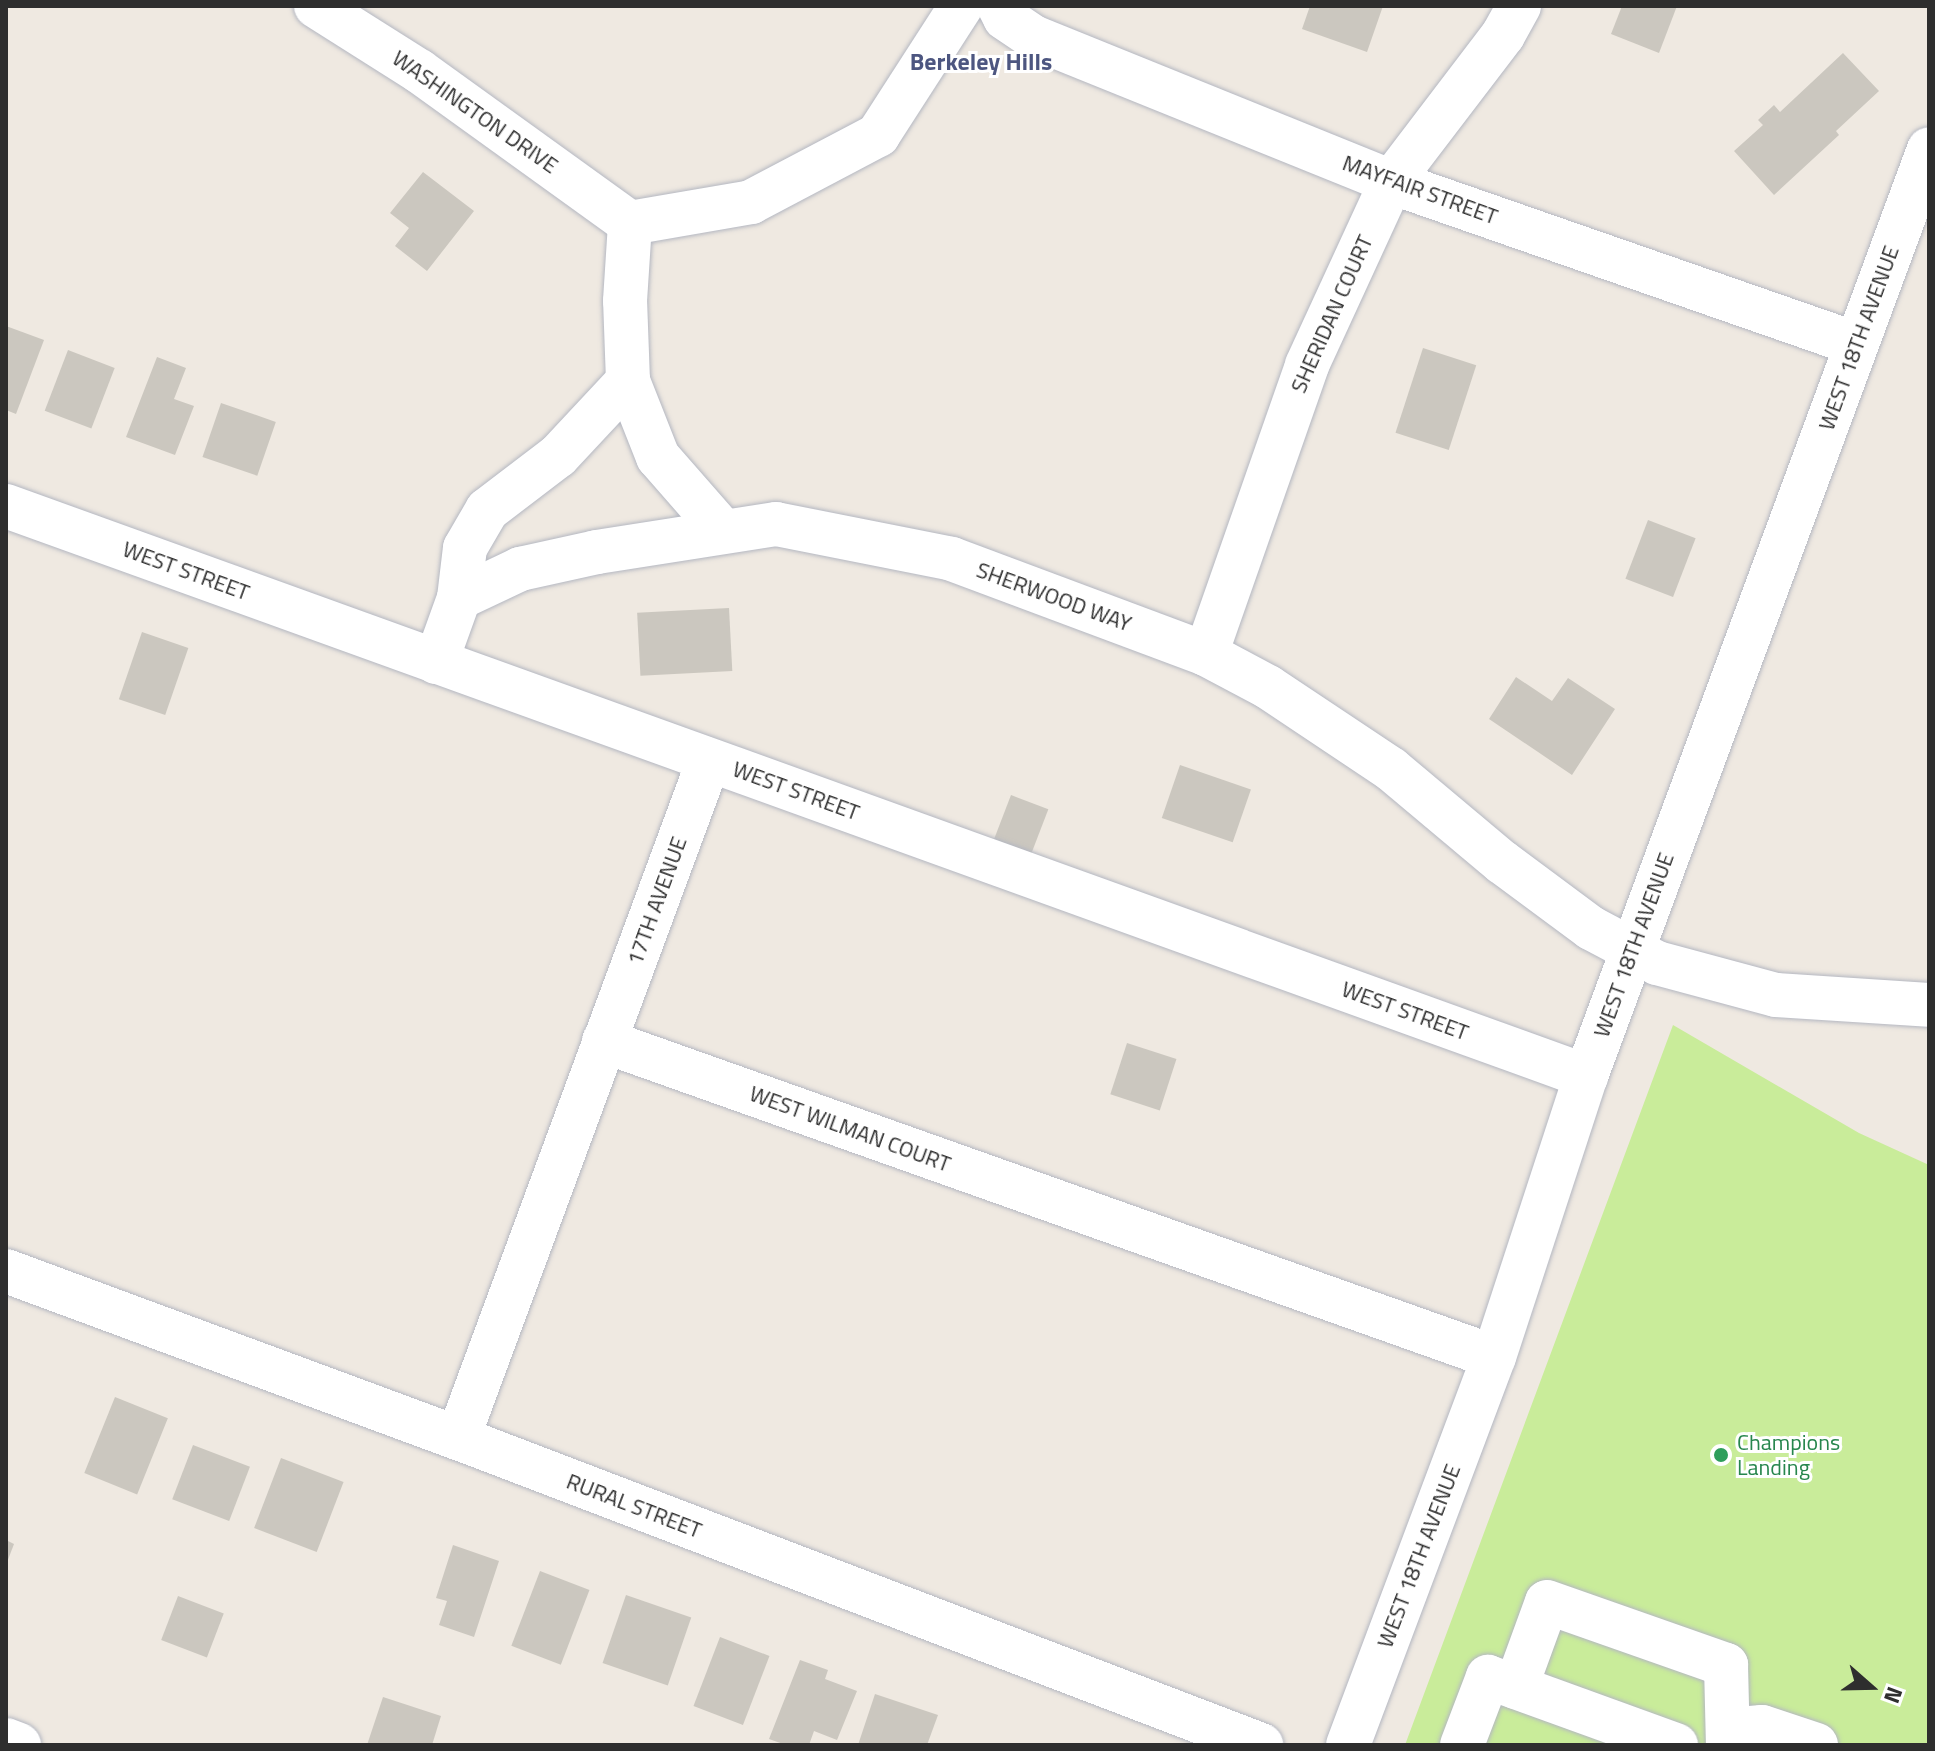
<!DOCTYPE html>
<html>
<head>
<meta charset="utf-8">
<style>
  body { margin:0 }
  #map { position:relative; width:1935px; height:1751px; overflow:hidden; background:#efe9e1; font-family:"Titillium Web",sans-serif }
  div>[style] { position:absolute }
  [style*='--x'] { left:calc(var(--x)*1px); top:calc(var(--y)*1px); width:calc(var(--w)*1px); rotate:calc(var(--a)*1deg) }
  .pitch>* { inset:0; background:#c9ec9a }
  .building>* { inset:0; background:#cbc7bf; transform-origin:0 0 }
  .roads { filter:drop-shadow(0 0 2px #b4b7c1) drop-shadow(0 0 2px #b4b7c1) }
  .minor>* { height:44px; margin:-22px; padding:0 22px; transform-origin:22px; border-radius:22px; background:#fff }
  .dots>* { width:22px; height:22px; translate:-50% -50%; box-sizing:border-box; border:4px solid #fff; border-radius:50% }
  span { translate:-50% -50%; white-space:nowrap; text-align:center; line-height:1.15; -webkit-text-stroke:6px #fff; paint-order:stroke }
  .street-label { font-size:22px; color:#2e2e2e }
  .leisure-label { font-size:22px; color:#27864d }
  .left { translate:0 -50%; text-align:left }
  .neighbourhood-label { font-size:24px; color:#4d5680; font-weight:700 }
  .frame { position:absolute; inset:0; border:8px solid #2e2e2e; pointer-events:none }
  .north { position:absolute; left:1831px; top:1647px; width:80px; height:80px; -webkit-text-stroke:6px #fff; paint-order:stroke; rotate:110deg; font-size:22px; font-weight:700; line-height:32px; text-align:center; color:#2e2e2e }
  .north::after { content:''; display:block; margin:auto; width:28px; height:36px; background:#2e2e2e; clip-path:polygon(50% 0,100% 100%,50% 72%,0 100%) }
</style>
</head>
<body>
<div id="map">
  <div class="pitch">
    <div style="clip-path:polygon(1673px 1025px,1859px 1133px,1929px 1165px,1929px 1745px,1405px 1745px)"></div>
  </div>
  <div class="building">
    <div style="clip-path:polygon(1310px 6px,1383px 6px,1367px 52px,1302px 29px)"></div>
    <div style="clip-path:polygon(1622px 6px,1677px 6px,1659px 53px,1611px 34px)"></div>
    <div style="clip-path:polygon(1843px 53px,1879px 91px,1836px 131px,1839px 135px,1774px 195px,1734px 151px,1763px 125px,1758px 120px,1774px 105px,1780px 112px)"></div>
    <div style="clip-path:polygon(423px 172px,474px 211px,427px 271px,395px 246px,409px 228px,390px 213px)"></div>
    <div style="clip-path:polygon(6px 326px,44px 340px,16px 414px,6px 410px)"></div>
    <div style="left:1423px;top:348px;width:56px;height:89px;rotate:18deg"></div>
    <div style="left:68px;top:350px;width:50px;height:65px;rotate:21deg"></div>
    <div style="clip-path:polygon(157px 357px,186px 368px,174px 399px,194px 406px,175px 455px,126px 437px)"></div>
    <div style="left:221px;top:403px;width:58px;height:57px;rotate:19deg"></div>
    <div style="left:1648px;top:520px;width:51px;height:63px;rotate:21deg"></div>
    <div style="left:729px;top:608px;width:63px;height:92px;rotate:87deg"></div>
    <div style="left:142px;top:632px;width:49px;height:71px;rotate:19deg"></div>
    <div style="clip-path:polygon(1516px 677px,1552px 701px,1568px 678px,1615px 709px,1572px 775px,1489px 719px)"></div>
    <div style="left:1180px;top:765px;width:75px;height:56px;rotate:19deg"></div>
    <div style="left:1011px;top:795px;width:40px;height:57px;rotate:21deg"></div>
    <div style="left:1127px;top:1043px;width:52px;height:54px;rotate:18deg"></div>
    <div style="left:115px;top:1397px;width:57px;height:82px;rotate:22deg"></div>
    <div style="left:193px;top:1445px;width:61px;height:58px;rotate:21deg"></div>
    <div style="left:281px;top:1458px;width:67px;height:75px;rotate:21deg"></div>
    <div style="clip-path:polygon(6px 1540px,14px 1544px,6px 1565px)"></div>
    <div style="clip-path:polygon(453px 1545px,499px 1561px,474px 1637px,439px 1625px,447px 1601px,436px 1598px)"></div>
    <div style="left:540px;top:1571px;width:53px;height:80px;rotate:21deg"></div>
    <div style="left:626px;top:1595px;width:69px;height:72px;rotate:19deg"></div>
    <div style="left:178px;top:1596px;width:49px;height:47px;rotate:21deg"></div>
    <div style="left:720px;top:1637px;width:53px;height:74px;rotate:21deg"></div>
    <div style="clip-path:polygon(800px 1660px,828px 1670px,825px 1679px,857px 1691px,837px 1740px,814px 1731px,809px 1745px,786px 1745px,769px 1739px)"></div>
    <div style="clip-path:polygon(875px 1694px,938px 1715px,927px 1745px,858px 1745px)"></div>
    <div style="clip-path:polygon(383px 1697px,441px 1716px,432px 1745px,367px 1745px)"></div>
  </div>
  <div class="roads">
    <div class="minor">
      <div style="--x:316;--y:6;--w:122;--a:32.3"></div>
      <div style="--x:419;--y:71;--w:260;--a:35.8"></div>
      <div style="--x:999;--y:6;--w:13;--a:63"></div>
      <div style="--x:1005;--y:18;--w:34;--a:34"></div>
      <div style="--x:1033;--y:37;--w:386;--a:22"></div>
      <div style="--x:1391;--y:182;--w:493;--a:19.2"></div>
      <div style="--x:630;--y:223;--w:123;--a:-9.8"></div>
      <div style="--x:751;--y:202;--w:144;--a:-27.8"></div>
      <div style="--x:878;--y:135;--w:153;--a:-57.2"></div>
      <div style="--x:628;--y:381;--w:82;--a:68.5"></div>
      <div style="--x:658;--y:457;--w:97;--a:48.8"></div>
      <div style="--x:6;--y:506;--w:1680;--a:19.84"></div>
      <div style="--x:459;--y:598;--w:50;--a:-83.2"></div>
      <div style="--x:465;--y:548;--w:44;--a:-59.9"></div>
      <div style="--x:487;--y:510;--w:89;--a:-37.3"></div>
      <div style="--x:558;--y:456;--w:103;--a:-47"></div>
      <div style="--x:628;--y:381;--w:80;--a:-92.1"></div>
      <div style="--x:625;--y:301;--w:78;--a:-86.3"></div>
      <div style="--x:1206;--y:654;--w:306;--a:-70.7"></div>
      <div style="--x:1307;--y:365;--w:201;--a:-65.3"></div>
      <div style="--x:1391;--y:182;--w:185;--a:-52.7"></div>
      <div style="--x:1503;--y:35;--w:33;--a:-61"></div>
      <div style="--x:436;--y:662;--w:68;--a:-70.2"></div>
      <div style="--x:459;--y:598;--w:68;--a:-25.4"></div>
      <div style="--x:520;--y:569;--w:79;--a:-12.4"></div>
      <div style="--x:597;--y:552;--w:181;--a:-8.9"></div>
      <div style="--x:776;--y:524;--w:179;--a:11.2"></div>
      <div style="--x:952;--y:559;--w:271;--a:20.5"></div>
      <div style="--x:1206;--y:654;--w:70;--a:28"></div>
      <div style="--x:1268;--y:687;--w:148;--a:33.7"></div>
      <div style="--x:1391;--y:769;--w:145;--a:40"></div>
      <div style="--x:1502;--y:862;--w:111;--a:36.6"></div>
      <div style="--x:1591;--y:928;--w:75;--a:27.9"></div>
      <div style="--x:1657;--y:963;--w:123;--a:15.1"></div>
      <div style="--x:1776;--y:995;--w:153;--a:3.7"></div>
      <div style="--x:604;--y:1041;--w:944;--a:19.55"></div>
      <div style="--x:6;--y:1271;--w:482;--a:20.3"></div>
      <div style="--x:458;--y:1438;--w:860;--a:20.92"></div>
      <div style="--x:458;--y:1438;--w:723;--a:-69.69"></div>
      <div style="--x:1516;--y:1687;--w:90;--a:-70"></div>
      <div style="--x:1547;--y:1602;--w:190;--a:19.4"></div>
      <div style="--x:1726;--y:1665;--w:80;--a:88.6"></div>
      <div style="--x:1728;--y:1730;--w:34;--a:-5"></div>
      <div style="--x:1762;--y:1727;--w:57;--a:18.4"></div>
      <div style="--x:6;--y:1740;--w:14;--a:21"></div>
      <div style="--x:1348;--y:1745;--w:415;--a:-69.4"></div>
      <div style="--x:1494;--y:1357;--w:296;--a:-71.9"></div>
      <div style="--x:1586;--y:1076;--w:988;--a:-69.69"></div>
      <div style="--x:1462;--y:1745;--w:73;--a:-69.1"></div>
      <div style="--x:1488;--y:1677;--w:200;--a:19.9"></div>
    </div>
  </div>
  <div class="dots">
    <div style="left:1721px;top:1455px;background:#2e9e5b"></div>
  </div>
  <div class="street-label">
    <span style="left:475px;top:112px;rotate:35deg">WASHINGTON DRIVE</span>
    <span style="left:1420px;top:190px;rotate:20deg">MAYFAIR STREET</span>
    <span style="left:1332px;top:314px;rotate:-66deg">SHERIDAN COURT</span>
    <span style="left:1859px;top:338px;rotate:-70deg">WEST 18TH AVENUE</span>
    <span style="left:186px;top:571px;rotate:20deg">WEST STREET</span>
    <span style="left:1054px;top:597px;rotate:20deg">SHERWOOD WAY</span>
    <span style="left:796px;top:791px;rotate:20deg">WEST STREET</span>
    <span style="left:657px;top:901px;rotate:-70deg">17TH AVENUE</span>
    <span style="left:1634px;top:945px;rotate:-70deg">WEST 18TH AVENUE</span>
    <span style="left:1405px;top:1011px;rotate:20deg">WEST STREET</span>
    <span style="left:850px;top:1129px;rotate:20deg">WEST WILMAN COURT</span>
    <span style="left:634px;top:1506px;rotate:21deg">RURAL STREET</span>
    <span style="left:1419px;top:1556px;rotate:-69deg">WEST 18TH AVENUE</span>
  </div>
  <div class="leisure-label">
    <span class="left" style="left:1737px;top:1455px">Champions<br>Landing</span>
  </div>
  <div class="neighbourhood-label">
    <span style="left:981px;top:62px">Berkeley Hills</span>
  </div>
  <div class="frame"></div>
  <div class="north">N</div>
</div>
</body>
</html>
